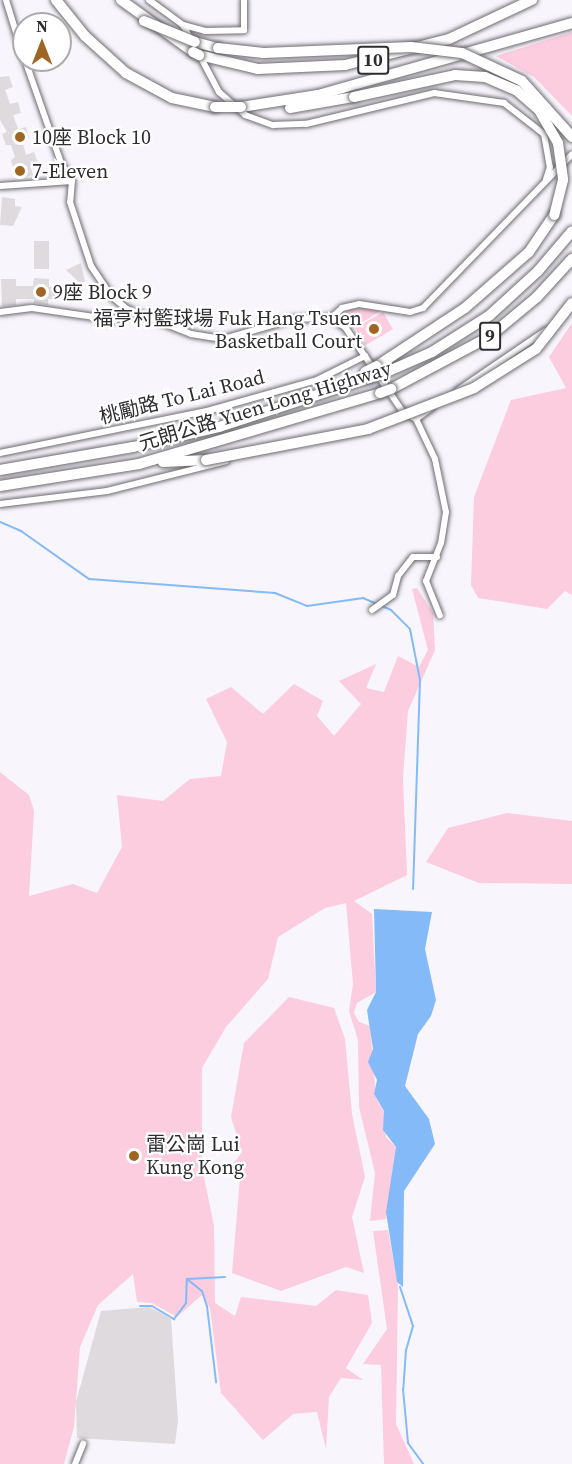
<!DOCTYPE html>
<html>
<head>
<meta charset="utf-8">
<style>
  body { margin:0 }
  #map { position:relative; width:572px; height:1464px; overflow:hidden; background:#f8f6fc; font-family:"Source Serif 4","Noto Sans TC",serif }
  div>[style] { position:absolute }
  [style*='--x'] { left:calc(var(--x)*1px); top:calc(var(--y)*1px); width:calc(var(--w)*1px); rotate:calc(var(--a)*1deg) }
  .green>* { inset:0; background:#fcccdf; transform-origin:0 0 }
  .water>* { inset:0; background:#84baf8 }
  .stream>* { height:2px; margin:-1px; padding:0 1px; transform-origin:1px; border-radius:1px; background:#84baf8 }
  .building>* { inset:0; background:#dedade; transform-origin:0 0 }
  .roads { filter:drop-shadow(0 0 2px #6d6b70) drop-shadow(0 0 2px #6d6b70) }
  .minor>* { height:6px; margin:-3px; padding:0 3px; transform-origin:3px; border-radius:3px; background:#fff }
  .motorway>* { height:10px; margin:-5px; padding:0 5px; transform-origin:5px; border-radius:5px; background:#fff }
  .bridges { filter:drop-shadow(0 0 2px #6d6b70) drop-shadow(0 0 2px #6d6b70) }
  .motorway-bridge>* { height:10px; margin:-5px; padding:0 5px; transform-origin:5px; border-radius:5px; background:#fff }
  .dots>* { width:16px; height:16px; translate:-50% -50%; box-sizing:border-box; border:3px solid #fff; border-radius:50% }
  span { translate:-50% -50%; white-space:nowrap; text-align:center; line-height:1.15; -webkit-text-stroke:4.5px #fff; paint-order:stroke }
  .shield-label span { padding:2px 4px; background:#fff; border:2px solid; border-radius:4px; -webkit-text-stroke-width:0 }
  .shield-label { font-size:18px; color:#2e2e30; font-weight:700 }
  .poi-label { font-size:20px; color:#2e2e30 }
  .left { translate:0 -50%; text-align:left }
  .right { translate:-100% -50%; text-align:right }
  .street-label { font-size:20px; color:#2e2e30 }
  .north { position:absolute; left:12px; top:12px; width:60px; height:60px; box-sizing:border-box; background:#fff; border:2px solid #ababac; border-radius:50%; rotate:0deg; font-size:16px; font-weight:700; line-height:24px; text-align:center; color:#2e2e30 }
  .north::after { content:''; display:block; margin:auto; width:21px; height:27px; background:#9f6623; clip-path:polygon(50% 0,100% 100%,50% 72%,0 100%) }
</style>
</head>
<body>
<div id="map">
  <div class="green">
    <div style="clip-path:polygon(572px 32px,572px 116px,534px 77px,496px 56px)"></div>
    <div style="clip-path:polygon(352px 308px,366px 308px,380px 311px,352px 329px,340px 316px)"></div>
    <div style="left:383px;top:312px;width:20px;height:32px;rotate:60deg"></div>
    <div style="clip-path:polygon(572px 323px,572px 595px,565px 591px,547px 609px,478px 598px,471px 585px,474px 497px,511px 400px,566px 388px,549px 357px)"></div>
    <div style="clip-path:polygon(417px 588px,433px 613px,435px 650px,408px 711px,403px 778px,407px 875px,354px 901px,372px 914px,376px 992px,357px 1003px,354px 1013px,359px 1022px,370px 1026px,376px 1098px,384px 1112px,386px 1137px,396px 1147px,386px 1219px,370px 1221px,375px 1173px,359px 1107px,358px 1040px,349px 1011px,353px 984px,346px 903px,325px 908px,278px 937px,268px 979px,226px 1027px,202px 1068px,202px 1167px,214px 1226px,215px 1303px,235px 1316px,241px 1297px,316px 1306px,336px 1290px,368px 1295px,372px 1323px,346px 1368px,363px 1380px,341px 1378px,329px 1397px,326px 1449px,317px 1412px,293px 1414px,263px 1440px,221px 1393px,210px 1308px,202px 1295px,177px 1317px,152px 1303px,137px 1302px,133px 1274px,98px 1305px,80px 1347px,74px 1427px,64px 1464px,0 1464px,0 772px,29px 795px,34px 811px,29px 896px,73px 884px,97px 893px,122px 847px,117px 795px,163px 801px,190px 779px,221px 776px,227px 742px,206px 699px,231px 687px,263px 714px,294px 684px,323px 701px,317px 716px,334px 736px,361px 704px,339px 681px,376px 664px,366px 688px,384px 692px,398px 656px,419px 667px,428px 650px,412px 589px)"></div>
    <div style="clip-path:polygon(507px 813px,572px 821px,572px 884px,479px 883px,426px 862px,448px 828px)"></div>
    <div style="clip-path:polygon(289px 997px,334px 1008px,345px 1039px,352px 1114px,365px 1177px,352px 1217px,364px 1273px,346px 1267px,281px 1291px,232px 1273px,240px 1178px,230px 1168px,242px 1152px,231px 1117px,244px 1043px)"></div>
    <div style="clip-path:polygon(388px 1230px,398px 1286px,396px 1424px,414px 1464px,384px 1464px,381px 1365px,363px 1364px,387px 1329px,373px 1231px)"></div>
  </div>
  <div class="water">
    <div style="clip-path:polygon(374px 909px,432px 912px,425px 949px,436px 1000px,431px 1016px,418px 1034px,405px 1086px,429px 1119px,435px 1144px,404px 1191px,403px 1287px,397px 1282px,386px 1212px,396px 1147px,383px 1130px,384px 1111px,374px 1094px,377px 1080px,368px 1062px,373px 1049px,367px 1010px,376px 992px)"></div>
  </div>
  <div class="stream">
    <div style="--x:0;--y:522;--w:23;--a:23"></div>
    <div style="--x:21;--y:531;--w:83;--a:35.2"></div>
    <div style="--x:89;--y:579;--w:187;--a:4.3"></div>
    <div style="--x:275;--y:593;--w:35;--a:22"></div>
    <div style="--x:307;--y:606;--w:57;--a:-8.1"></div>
    <div style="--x:363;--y:598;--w:30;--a:23"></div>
    <div style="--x:391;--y:610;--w:27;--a:45"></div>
    <div style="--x:410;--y:629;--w:52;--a:78.9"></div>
    <div style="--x:420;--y:680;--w:209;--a:91.9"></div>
    <div style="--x:187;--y:1279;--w:19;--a:39"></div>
    <div style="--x:202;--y:1291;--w:16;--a:72"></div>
    <div style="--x:207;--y:1306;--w:77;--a:83.2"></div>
    <div style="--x:400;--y:1287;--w:41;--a:71.6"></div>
    <div style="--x:413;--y:1326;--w:25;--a:106"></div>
    <div style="--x:406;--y:1350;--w:39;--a:94"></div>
    <div style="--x:403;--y:1389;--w:54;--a:84.7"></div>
    <div style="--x:408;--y:1443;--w:26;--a:54"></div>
    <div style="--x:140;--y:1306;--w:12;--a:0"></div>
    <div style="--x:152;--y:1306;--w:26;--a:31"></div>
    <div style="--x:174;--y:1319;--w:20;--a:-53"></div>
    <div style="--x:186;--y:1303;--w:24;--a:-88"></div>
    <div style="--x:187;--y:1279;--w:38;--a:-3"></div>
  </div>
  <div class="building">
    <div style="clip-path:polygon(9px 76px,13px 87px,5px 90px,7px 95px,10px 104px,18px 102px,21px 113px,13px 115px,16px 123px,18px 129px,26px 127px,29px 138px,22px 140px,24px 148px,26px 155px,34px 152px,38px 163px,30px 166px,33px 175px,22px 178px,19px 170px,14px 171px,11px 160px,15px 157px,11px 145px,6px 145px,2px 134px,7px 132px,0 120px,0 77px)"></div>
    <div style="clip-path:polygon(2px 197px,15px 199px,15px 206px,22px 207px,13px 226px,0 225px)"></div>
    <div style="left:34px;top:241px;width:15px;height:28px"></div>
    <div style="clip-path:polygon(81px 263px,85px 282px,81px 284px,66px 270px)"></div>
    <div style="clip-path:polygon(34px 278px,49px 279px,49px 287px,58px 287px,58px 299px,48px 299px,48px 305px,34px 303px,34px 299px,16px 299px,16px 305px,2px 306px,1px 279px,16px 279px,16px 286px,33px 286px)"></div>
    <div style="clip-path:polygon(149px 1307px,171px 1318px,178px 1421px,175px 1444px,77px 1438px,76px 1402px,101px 1311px)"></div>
  </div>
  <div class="roads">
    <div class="minor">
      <div style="--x:6;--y:0;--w:61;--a:72.8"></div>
      <div style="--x:149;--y:0;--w:42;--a:36.3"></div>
      <div style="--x:183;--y:25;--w:17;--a:62"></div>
      <div style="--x:183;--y:25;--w:23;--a:15"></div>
      <div style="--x:205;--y:31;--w:39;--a:-1"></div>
      <div style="--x:244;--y:30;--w:30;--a:-90"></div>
      <div style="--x:199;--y:54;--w:43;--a:62.2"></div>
      <div style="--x:219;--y:92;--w:35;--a:41"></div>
      <div style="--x:245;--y:115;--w:30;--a:20"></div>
      <div style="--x:273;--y:125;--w:33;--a:-2"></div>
      <div style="--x:306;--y:124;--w:132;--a:-13.6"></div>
      <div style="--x:434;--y:93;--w:71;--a:8.1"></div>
      <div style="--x:504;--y:103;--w:51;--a:37.8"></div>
      <div style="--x:544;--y:134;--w:34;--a:80"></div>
      <div style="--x:550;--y:167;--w:13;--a:108"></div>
      <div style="--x:25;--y:60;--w:109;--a:70.7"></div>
      <div style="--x:61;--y:163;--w:21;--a:59"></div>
      <div style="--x:72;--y:181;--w:21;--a:95"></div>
      <div style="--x:70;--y:202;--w:67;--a:71.8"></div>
      <div style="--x:91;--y:266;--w:36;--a:56"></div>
      <div style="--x:111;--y:296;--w:21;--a:39"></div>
      <div style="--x:127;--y:309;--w:69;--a:21.3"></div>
      <div style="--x:191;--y:334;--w:33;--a:9"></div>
      <div style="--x:224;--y:339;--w:72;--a:-16.2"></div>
      <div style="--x:293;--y:319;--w:38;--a:-2"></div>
      <div style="--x:331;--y:318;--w:17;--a:33"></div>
      <div style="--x:345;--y:327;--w:103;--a:55.7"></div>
      <div style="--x:403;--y:412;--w:15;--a:28"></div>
      <div style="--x:416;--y:419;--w:19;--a:-36"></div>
      <div style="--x:0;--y:186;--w:72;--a:-4"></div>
      <div style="--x:0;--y:312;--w:32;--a:-7"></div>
      <div style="--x:32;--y:308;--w:84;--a:8.2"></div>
      <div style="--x:115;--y:320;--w:16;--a:-43"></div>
      <div style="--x:331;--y:318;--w:15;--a:-42"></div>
      <div style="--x:342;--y:308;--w:17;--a:-13"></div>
      <div style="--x:359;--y:304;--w:52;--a:8.9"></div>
      <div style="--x:410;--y:312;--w:14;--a:-17"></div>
      <div style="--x:423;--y:308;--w:214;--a:-45.9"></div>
      <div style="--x:457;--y:391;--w:107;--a:-34.3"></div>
      <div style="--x:416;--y:419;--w:44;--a:64.6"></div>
      <div style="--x:435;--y:459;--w:54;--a:78.3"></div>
      <div style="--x:446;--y:512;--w:31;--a:99"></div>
      <div style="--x:441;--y:543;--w:41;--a:111.5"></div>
      <div style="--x:426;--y:581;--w:37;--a:68"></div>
      <div style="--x:0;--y:453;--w:211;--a:-11.5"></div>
      <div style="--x:207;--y:411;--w:114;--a:-15.7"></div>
      <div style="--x:317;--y:380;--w:54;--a:-26.6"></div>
      <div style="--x:0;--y:504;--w:108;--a:-6.9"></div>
      <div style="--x:107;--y:491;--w:123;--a:-14.1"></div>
      <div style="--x:372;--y:610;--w:26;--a:-36"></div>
      <div style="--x:393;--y:595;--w:20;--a:-75"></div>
      <div style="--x:398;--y:576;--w:24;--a:-52"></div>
      <div style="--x:413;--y:557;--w:24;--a:0"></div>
      <div style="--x:75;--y:1464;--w:22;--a:-68"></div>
    </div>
    <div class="motorway">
      <div style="--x:56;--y:0;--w:46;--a:51.1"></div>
      <div style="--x:85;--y:36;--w:55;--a:42.1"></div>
      <div style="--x:126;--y:73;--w:52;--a:28.5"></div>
      <div style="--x:172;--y:98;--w:44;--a:11.8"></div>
      <div style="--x:121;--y:0;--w:89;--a:35.8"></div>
      <div style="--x:195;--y:42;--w:24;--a:15"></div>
      <div style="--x:199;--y:55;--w:61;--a:13.3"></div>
      <div style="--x:258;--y:69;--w:87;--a:-2.6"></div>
      <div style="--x:345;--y:65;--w:107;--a:-14"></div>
      <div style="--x:449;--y:39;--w:92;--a:-25.2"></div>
      <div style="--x:241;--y:107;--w:78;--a:-8.9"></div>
      <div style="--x:318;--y:95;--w:264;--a:-15.8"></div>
      <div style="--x:290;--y:108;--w:65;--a:-9.8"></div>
      <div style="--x:377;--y:366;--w:105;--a:-33.4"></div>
      <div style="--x:465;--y:308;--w:85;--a:-41.2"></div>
      <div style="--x:529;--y:252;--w:45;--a:-56"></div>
      <div style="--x:382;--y:374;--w:55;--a:-23.7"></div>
      <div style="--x:432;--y:352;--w:69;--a:-32.5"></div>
      <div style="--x:490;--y:315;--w:65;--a:-42.5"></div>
      <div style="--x:538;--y:271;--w:52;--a:-49.6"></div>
      <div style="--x:391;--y:389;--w:111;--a:-28"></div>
      <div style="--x:489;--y:337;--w:62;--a:-39.8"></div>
      <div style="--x:537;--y:297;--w:52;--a:-47.4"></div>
      <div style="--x:163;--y:462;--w:43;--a:-2.7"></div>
      <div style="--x:0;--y:470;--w:135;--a:-9.8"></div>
      <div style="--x:133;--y:447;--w:88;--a:-13.1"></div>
      <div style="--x:219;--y:427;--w:158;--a:-18.1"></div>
      <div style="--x:0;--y:486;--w:141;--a:-9"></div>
      <div style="--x:139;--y:464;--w:251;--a:-16.4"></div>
    </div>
  </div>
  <div class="bridges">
    <div class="motorway-bridge">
      <div style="--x:144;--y:21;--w:55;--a:22.4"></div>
      <div style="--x:218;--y:48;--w:46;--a:6.2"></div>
      <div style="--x:264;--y:53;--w:147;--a:-2.3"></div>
      <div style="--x:411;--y:47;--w:51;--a:6.7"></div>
      <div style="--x:462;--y:53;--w:66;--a:25"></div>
      <div style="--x:522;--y:81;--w:75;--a:48.2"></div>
      <div style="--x:193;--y:52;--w:7;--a:27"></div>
      <div style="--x:354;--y:97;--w:103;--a:-12.3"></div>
      <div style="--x:455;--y:75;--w:30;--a:4"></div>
      <div style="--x:485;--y:77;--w:34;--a:23"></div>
      <div style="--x:516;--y:90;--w:30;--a:41"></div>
      <div style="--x:539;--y:110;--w:38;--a:60"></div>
      <div style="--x:558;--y:143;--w:37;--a:82"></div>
      <div style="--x:563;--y:180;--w:36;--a:104"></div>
      <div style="--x:215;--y:107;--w:26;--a:0"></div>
      <div style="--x:365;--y:372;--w:13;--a:-27"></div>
      <div style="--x:369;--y:378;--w:14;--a:-17"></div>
      <div style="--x:380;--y:393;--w:12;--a:-20"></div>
      <div style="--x:206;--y:460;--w:165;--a:-10.8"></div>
      <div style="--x:368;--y:429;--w:114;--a:-21.1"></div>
      <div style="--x:474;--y:388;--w:73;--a:-32.2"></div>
      <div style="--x:536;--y:349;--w:58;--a:-52"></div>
    </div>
  </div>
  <div class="dots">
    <div style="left:20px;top:137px;background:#9f6623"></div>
    <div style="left:20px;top:171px;background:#9f6623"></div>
    <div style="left:41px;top:292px;background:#9f6623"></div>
    <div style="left:374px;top:329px;background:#9f6623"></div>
    <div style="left:134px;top:1156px;background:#9f6623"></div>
  </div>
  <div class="shield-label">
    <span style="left:373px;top:60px">10</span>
    <span style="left:490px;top:336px">9</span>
  </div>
  <div class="poi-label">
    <span class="left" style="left:32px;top:137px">10座 Block 10</span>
    <span class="left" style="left:32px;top:171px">7-Eleven</span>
    <span class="left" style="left:53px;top:292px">9座 Block 9</span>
    <span class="right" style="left:362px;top:330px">福亨村籃球場 Fuk Hang Tsuen<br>Basketball Court</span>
    <span class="left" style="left:146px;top:1156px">雷公崗 Lui<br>Kung Kong</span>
  </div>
  <div class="street-label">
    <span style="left:182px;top:397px;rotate:-14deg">桃勵路 To Lai Road</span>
    <span style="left:265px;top:406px;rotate:-17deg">元朗公路 Yuen Long Highway</span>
  </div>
  <div class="north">N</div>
</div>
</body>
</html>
